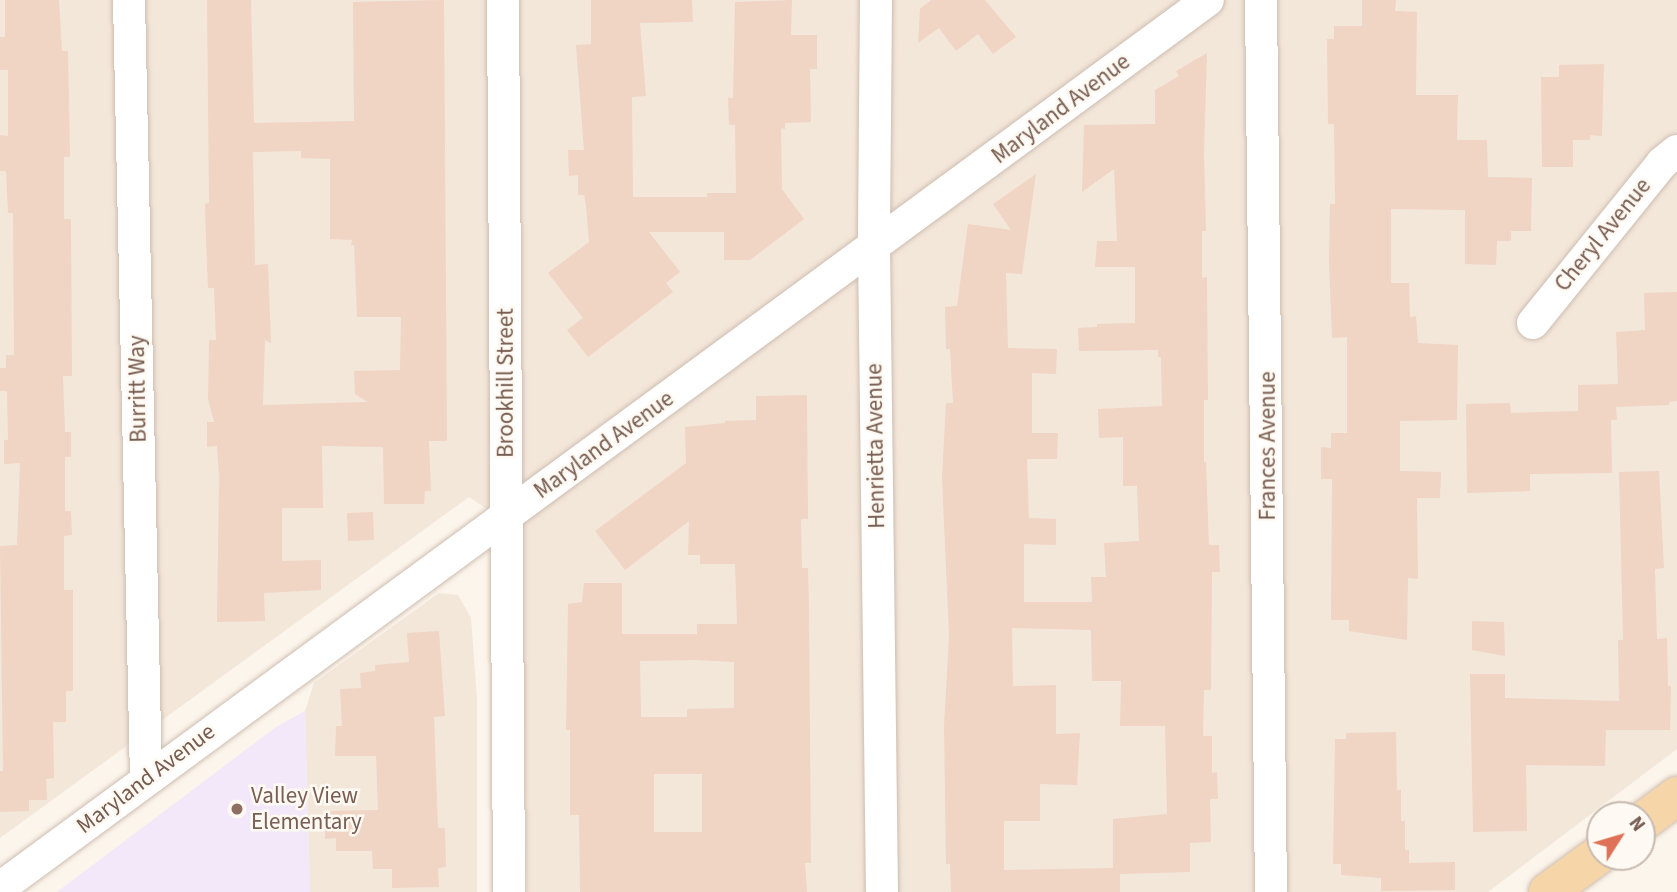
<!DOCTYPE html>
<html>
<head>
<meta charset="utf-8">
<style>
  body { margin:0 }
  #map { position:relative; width:1677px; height:892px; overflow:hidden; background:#fcf5eb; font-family:"Source Sans 3",sans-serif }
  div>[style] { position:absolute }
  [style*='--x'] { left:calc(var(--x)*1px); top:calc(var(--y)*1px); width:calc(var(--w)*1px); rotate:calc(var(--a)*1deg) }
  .residential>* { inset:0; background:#f3e7da }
  .education>* { inset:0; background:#f2e8f9 }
  .building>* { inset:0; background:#f0d4c4; transform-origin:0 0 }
  .roads { filter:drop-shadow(0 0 2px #cebdb1) drop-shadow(0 0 2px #cebdb1) }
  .minor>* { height:32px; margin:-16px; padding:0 16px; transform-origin:16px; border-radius:16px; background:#fff }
  .major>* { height:38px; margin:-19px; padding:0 19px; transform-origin:19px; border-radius:19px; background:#f6d6a8 }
  .dots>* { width:19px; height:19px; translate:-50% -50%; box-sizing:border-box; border:4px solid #fef9f2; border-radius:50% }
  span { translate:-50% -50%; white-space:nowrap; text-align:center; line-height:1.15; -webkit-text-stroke:5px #fef9f2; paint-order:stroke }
  .street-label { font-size:23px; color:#765b4f }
  .education-label { font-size:23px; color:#785e54 }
  .left { translate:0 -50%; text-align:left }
  .north { position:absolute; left:1586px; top:801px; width:70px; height:70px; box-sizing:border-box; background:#fef9f2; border:2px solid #c8bab1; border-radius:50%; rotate:53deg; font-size:19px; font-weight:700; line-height:28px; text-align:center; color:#765b4f }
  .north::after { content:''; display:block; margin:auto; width:24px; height:32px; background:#de7158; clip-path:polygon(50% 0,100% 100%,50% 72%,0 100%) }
</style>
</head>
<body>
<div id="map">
  <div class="residential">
    <div style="clip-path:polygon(0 0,1677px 0,1677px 749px,1488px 892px,527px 892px,521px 532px,469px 497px,0 838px)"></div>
    <div style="clip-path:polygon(439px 593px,458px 595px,471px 618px,477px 699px,477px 892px,310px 892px,305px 711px,314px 683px)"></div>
  </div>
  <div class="education">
    <div style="clip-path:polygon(305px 711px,310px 892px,57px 892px,276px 727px)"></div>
  </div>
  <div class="building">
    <div style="clip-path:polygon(5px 0,59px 0,62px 51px,68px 51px,70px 157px,64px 157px,64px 219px,71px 219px,72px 376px,63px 376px,65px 432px,71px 432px,71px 457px,65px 457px,65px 511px,71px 511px,72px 535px,64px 536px,64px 590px,73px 590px,73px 691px,66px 691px,66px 722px,53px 722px,54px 778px,46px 779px,47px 800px,29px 800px,29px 811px,0 812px,0 771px,3px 771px,0 546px,17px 545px,20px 463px,4px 464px,4px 440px,8px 440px,7px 391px,0 391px,0 368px,6px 368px,6px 355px,14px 355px,13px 213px,8px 213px,6px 171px,0 171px,0 135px,8px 136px,8px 70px,0 70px,0 37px,5px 37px)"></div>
    <div style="clip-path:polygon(evenodd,207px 0,251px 0,254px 123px,354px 121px,353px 2px,444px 0,447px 441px,429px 441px,431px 491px,425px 491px,424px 504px,384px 504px,383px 447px,322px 446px,323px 508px,282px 508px,282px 561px,321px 560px,321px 590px,264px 593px,265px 621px,217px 622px,219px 477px,217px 446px,207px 447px,207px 422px,214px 422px,208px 399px,209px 340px,216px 340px,214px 288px,208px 288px,206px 240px,205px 204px,209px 203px,207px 0,301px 151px,301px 158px,330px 159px,330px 239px,352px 240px,351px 245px,354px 245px,357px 317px,401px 317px,400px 370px,354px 371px,355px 394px,368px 402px,263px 405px,265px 340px,271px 343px,268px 264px,255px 265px,253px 152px,301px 151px)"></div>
    <div style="clip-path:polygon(591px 0,692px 0,693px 22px,640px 23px,646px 96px,632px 97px,633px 197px,707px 197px,707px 193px,736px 193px,735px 125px,729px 125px,728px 98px,733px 98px,735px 2px,792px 0,791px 35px,817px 35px,817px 69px,810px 69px,811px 122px,785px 123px,785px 129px,781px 128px,782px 189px,804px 219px,750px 260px,724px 260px,724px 232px,649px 232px,680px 272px,666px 283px,673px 292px,588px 357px,567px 330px,583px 318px,548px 273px,589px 242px,586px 206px,584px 195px,578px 195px,578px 175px,569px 176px,568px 150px,584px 150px,576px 45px,591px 44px)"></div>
    <div style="clip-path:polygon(931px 0,985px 0,1016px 37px,993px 54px,978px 34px,956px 51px,939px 28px,918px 43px,920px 9px)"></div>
    <div style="clip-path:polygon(1362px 0,1396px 0,1395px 11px,1417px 12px,1416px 95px,1458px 95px,1457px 140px,1487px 140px,1488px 177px,1532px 178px,1531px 231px,1511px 231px,1511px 241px,1497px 241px,1496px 265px,1465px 264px,1465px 210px,1391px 209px,1391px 283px,1409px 283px,1410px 317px,1416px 316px,1418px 343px,1458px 345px,1457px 420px,1400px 421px,1400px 471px,1441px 472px,1440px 498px,1417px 498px,1418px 579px,1408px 578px,1407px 640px,1349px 631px,1349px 620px,1331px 620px,1332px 479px,1321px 479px,1321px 447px,1331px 448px,1331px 433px,1347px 433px,1347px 337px,1332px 338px,1329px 262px,1330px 204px,1335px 204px,1334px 124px,1328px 124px,1327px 39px,1334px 39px,1334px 26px,1362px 26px)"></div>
    <div style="clip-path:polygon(evenodd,1207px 53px,1204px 152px,1206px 231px,1202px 231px,1202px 278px,1207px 277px,1208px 400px,1204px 400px,1204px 462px,1206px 462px,1209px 545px,1219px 545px,1220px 572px,1212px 572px,1211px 690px,1204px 690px,1203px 736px,1212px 736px,1212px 773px,1217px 772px,1218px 799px,1210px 799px,1211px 842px,1190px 843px,1190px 872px,1120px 874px,1120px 892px,951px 892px,950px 864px,946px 864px,944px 726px,949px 636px,942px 477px,946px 403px,953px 403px,950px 349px,946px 349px,945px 307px,957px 306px,968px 224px,1011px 230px,993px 204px,1036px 174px,1022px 274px,1006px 273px,1008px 348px,1057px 349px,1056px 374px,1032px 373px,1032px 433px,1058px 433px,1057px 459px,1027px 459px,1029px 518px,1056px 519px,1056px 545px,1024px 544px,1024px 602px,1092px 602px,1091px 577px,1106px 577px,1104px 543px,1139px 541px,1137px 486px,1123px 486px,1123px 437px,1099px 438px,1098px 409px,1162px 406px,1161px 357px,1158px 357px,1158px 350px,1079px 351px,1078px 328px,1097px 327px,1097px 324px,1135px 323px,1135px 267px,1095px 267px,1097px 241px,1117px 241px,1114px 169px,1082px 192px,1084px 125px,1155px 124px,1155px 90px,1179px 76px,1176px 71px,1207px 53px,1012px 628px,1091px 630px,1092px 681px,1121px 681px,1120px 726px,1165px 726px,1167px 814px,1113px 819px,1113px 868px,1004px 870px,1004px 821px,1040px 821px,1040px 784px,1077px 785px,1080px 733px,1056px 734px,1056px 685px,1013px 686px,1012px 628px)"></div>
    <div style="clip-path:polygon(1604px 64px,1602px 136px,1590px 135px,1590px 140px,1573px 140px,1573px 167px,1542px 167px,1541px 77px,1559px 77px,1559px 65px)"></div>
    <div style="clip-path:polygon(1677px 292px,1677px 401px,1669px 402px,1669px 405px,1616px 407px,1617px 420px,1611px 420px,1612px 473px,1530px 474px,1530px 491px,1467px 493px,1466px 404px,1510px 403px,1511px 413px,1578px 411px,1578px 385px,1618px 384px,1616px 332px,1645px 330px,1644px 293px)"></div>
    <div style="clip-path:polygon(evenodd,807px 395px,808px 519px,801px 519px,802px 568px,808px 568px,809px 605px,811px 863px,805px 863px,807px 892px,580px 892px,579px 815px,570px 815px,570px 730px,566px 730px,568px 604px,582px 602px,584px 583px,622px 583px,622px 634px,697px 634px,697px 624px,737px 624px,735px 564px,700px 564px,700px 555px,688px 555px,689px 521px,625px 570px,595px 531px,686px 463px,685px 427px,725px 423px,725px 421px,756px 420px,756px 396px,807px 395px,697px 660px,734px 662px,734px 708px,687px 709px,687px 717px,641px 717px,640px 661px,697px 660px,807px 395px,654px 774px,702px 774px,702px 832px,654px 832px,654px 774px)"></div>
    <div style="clip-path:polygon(1659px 471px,1664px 568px,1655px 569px,1657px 639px,1667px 638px,1668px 686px,1671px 686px,1670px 730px,1606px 730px,1605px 766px,1526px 765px,1527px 831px,1473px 832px,1470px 674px,1505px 674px,1505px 698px,1619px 701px,1618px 640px,1623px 640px,1619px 472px)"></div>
    <div style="left:373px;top:512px;width:28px;height:26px;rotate:88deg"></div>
    <div style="clip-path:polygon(1472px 621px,1504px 622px,1505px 656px,1472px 650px)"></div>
    <div style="clip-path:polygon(439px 631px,445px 716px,434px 717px,438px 828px,445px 828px,446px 867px,438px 868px,439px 887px,392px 888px,392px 869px,373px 869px,372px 851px,336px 851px,336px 838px,325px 839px,325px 811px,378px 810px,376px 756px,335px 756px,336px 726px,342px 726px,340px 689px,361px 688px,360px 673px,375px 671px,375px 665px,409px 662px,407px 633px)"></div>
    <div style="clip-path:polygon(1396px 732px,1397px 790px,1401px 790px,1401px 821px,1405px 821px,1405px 850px,1409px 850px,1409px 863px,1455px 862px,1455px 890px,1381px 891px,1381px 878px,1341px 875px,1341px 864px,1333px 864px,1335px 739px,1346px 739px,1346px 733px)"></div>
  </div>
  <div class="roads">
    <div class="minor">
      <div style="--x:129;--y:0;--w:778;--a:88.75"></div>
      <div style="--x:503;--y:0;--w:892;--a:89.61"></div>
      <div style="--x:876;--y:0;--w:248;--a:90.5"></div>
      <div style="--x:874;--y:248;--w:644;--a:89.29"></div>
      <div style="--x:1261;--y:0;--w:892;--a:89.36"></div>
      <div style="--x:1533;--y:323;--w:206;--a:-51.1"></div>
      <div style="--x:1662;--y:163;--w:19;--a:-39"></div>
      <div style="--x:0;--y:888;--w:1499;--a:-36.32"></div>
    </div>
    <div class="major">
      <div style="--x:1642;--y:822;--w:44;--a:-36.6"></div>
      <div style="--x:1548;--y:892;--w:64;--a:-36.2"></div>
    </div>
  </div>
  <div class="dots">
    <div style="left:237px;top:809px;background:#8d6e63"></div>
  </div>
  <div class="street-label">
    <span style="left:1061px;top:109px;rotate:-37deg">Maryland Avenue</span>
    <span style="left:1603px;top:235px;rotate:-51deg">Cheryl Avenue</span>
    <span style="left:506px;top:383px;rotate:-90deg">Brookhill Street</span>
    <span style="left:138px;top:389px;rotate:-91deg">Burritt Way</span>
    <span style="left:604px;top:445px;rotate:-36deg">Maryland Avenue</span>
    <span style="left:876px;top:446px;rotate:-91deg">Henrietta Avenue</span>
    <span style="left:1268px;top:446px;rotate:-90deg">Frances Avenue</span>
    <span style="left:146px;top:779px;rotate:-37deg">Maryland Avenue</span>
  </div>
  <div class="education-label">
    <span class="left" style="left:251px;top:809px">Valley View<br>Elementary</span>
  </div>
  <div class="north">N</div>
</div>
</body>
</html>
